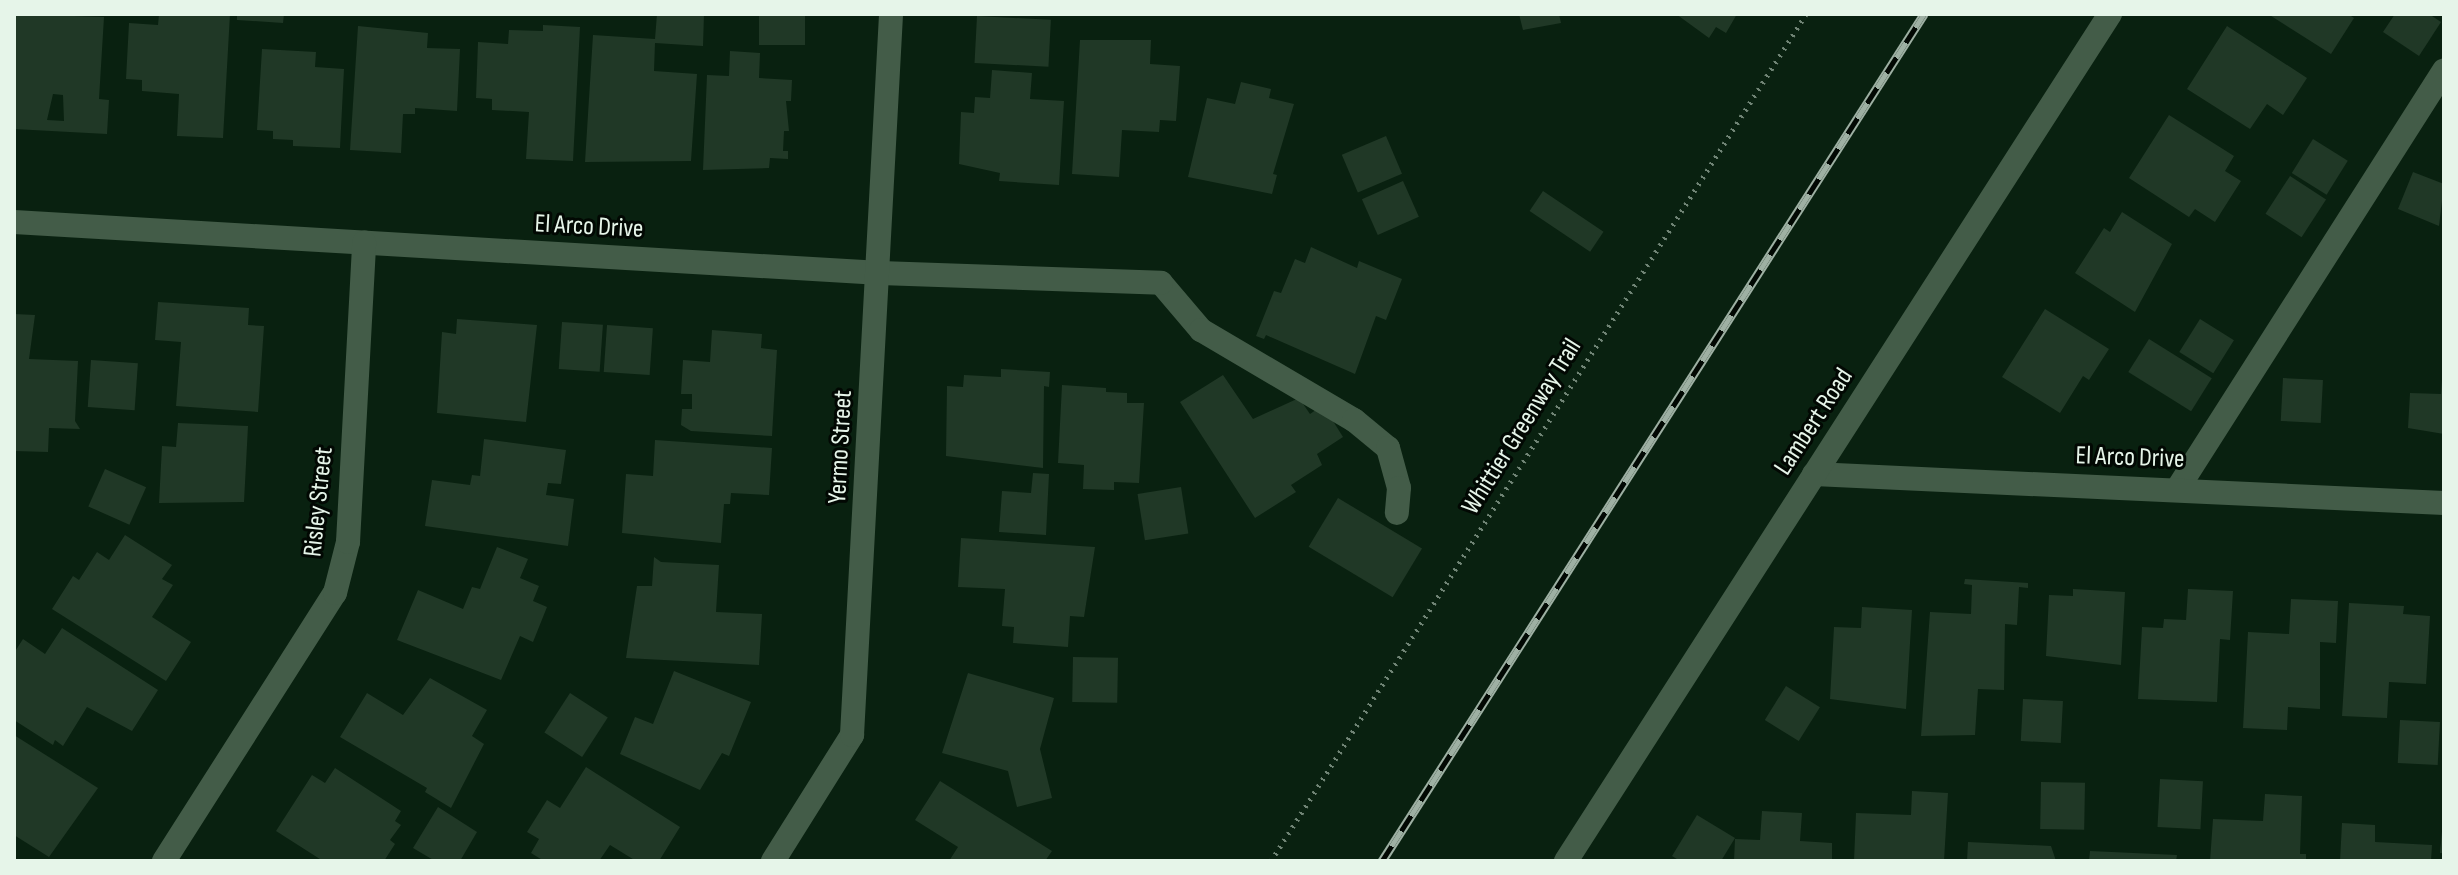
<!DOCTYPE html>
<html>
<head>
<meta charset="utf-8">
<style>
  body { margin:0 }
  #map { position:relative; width:2458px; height:875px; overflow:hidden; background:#092110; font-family:"Sofia Sans Condensed",sans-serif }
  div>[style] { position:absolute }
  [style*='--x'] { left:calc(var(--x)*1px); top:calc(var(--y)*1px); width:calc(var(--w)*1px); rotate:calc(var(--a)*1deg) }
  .building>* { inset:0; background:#203826; transform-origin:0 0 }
  .path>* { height:5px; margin-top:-2.5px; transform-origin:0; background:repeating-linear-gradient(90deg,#708475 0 2px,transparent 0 8px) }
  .lane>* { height:24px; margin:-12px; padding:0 12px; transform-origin:12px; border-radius:12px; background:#435c48 }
  .street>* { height:24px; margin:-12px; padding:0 12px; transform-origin:12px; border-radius:12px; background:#435c48 }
  .secondary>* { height:24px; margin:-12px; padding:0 12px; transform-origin:12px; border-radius:12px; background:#435c48 }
  .rail>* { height:9px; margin-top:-4.5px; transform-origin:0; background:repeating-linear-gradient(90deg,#020803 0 18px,#9eb0a3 0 36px); box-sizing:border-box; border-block:2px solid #9eb0a3 }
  span { translate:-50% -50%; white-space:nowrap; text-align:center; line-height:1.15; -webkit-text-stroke:6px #020803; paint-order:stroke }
  .street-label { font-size:26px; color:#e6f5e9 }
  .frame { position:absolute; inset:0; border:16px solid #e6f5e9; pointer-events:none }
</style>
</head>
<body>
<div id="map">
  <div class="building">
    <div style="clip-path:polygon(evenodd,14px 14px,104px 17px,99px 99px,109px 100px,107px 134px,14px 129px,14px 14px,53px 94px,63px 95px,64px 121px,47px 120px,53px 94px)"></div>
    <div style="clip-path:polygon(159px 14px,230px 14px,223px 138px,177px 136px,179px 94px,142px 91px,142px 80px,126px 79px,129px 23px,158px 25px)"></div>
    <div style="clip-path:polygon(237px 14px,284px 14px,283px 23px,237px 20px)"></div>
    <div style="clip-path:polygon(657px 14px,704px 14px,703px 46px,655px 43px,654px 71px,697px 74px,691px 161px,585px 162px,593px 35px,655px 39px)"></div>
    <div style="left:759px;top:14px;width:46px;height:31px"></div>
    <div style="clip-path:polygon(1519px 14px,1559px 14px,1561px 23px,1523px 30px)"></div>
    <div style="clip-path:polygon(1676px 14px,1737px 14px,1726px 33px,1716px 27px,1709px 38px)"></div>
    <div style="clip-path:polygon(2268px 14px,2348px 14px,2354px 18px,2331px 54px)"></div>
    <div style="clip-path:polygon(2395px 14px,2429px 14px,2441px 22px,2419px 56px,2383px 32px)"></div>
    <div style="left:977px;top:16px;width:74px;height:47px;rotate:3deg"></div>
    <div style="clip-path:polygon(543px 25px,580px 27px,573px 161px,526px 159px,529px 112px,492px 110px,492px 99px,476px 98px,478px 42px,508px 44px,509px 30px,543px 31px)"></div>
    <div style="clip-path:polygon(358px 26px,428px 33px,427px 48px,460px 49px,457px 111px,415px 108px,415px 114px,403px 114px,401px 153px,350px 150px)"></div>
    <div style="clip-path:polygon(2227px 26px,2307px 78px,2283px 115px,2267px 104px,2250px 129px,2187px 89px)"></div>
    <div style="clip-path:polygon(1080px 40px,1151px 40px,1150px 64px,1180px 66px,1176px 121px,1160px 120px,1159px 132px,1122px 130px,1119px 177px,1072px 174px)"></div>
    <div style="clip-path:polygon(262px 49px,316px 52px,315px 67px,344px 69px,340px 148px,293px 146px,293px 140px,273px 139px,273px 131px,257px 130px)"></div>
    <div style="clip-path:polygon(730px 51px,760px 53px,759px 78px,792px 80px,791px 101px,786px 101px,789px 131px,784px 131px,783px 151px,788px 151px,788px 159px,770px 158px,769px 168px,703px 170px,707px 75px,729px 76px)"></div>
    <div style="clip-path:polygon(992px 70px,1032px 73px,1030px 99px,1064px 101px,1059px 185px,999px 181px,1000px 173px,959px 164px,961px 112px,974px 113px,975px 97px,990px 98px)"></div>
    <div style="clip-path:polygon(1241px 82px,1271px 89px,1269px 98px,1294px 104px,1273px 174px,1277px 175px,1272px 194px,1188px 177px,1207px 98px,1235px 104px)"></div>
    <div style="clip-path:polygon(2169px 115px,2234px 156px,2225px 171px,2241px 181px,2215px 222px,2195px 209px,2189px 217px,2129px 178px)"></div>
    <div style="left:1386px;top:136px;width:41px;height:48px;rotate:67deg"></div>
    <div style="left:2313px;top:139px;width:41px;height:40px;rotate:32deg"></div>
    <div style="clip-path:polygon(2413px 172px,2444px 184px,2439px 226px,2398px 209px)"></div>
    <div style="left:2290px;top:176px;width:43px;height:45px;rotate:33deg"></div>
    <div style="left:1403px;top:181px;width:39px;height:45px;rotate:66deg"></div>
    <div style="left:1543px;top:191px;width:73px;height:24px;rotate:34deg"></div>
    <div style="clip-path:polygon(2122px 212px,2172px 244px,2135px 312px,2075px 273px,2104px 228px,2110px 232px)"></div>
    <div style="clip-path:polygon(1311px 247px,1357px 268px,1359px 261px,1402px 279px,1386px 320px,1376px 316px,1355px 374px,1266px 335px,1264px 339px,1256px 336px,1274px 291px,1281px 293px,1295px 259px,1305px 263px)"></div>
    <div style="clip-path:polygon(158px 302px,249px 308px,248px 325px,264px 326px,258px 412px,176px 406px,181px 342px,155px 340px)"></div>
    <div style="clip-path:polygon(2045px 309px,2109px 349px,2089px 380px,2083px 376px,2060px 413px,2002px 377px)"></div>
    <div style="clip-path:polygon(14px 314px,35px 315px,29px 359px,78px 361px,75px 421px,80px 429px,49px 428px,48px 452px,14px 451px)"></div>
    <div style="clip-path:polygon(457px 319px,537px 325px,526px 422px,437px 413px,442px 332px,456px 334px)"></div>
    <div style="left:2200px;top:319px;width:40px;height:39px;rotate:32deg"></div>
    <div style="left:562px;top:322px;width:41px;height:47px;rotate:4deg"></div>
    <div style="left:607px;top:325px;width:46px;height:47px;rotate:4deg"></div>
    <div style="clip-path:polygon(712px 330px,762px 334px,761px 348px,777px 350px,772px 436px,691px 431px,681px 425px,682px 409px,692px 409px,692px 394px,681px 394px,683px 360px,710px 362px)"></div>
    <div style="left:2149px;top:339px;width:74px;height:39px;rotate:32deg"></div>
    <div style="left:91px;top:360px;width:47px;height:47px;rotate:4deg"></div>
    <div style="clip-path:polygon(1001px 369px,1050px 372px,1049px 387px,1044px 386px,1043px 468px,946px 456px,947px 386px,963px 387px,964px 375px,1001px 377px)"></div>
    <div style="clip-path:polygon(1223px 375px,1253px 419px,1299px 398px,1310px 414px,1323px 405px,1343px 437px,1317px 454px,1322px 465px,1291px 485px,1296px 492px,1255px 518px,1180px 402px)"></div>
    <div style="left:2283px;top:378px;width:40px;height:43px;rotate:3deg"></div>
    <div style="clip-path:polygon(2442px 379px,2444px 434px,2408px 428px,2410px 393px,2441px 394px)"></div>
    <div style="clip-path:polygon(1062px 385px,1106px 388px,1106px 392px,1127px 393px,1127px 403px,1144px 403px,1139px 483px,1114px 482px,1114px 490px,1083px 489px,1084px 465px,1058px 463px)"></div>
    <div style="clip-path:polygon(178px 423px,248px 426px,244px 502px,159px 503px,162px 446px,176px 447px)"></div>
    <div style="clip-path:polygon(484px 439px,566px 450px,561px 484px,548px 483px,546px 495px,574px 499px,568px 546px,425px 526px,432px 480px,470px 485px,472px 475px,480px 476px)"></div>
    <div style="clip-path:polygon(655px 440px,772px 448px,769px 495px,731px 493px,730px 504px,724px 504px,721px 543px,622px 533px,626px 474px,653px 476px)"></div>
    <div style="left:105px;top:469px;width:45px;height:41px;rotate:24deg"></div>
    <div style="clip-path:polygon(1033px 473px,1049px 474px,1046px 535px,999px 532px,1002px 491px,1031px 493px)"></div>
    <div style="left:1181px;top:487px;width:47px;height:44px;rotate:81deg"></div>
    <div style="left:1338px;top:498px;width:98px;height:57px;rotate:31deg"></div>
    <div style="clip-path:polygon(125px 535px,172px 565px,162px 579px,173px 585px,152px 617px,191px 642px,166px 681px,52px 609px,73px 576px,79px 580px,97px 552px,109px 560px)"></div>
    <div style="clip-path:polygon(961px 538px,1095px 547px,1084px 617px,1070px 616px,1068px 647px,1013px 643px,1014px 627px,1002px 626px,1005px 589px,958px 587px)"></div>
    <div style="clip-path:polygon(497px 547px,528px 559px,520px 578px,539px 586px,533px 601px,547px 607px,533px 642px,520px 636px,501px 680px,397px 640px,418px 590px,463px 609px,472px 587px,480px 589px)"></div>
    <div style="clip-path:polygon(654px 557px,661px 562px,719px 565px,716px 612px,762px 614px,759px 665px,626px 658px,637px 586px,652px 586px)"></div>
    <div style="clip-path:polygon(1965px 579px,2028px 583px,2028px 588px,2019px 587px,2017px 625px,2005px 624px,2004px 690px,1978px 689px,1975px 735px,1921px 736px,1930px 612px,1971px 614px,1972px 585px,1964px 584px)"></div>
    <div style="clip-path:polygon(2073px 589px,2125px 592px,2121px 665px,2046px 656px,2049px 595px,2073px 596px)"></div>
    <div style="clip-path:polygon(2188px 589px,2233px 591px,2230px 640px,2220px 639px,2217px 702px,2138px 699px,2142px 627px,2163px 628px,2164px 619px,2186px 620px)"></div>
    <div style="clip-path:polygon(2291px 599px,2338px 601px,2336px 643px,2320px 642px,2320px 709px,2288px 707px,2287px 730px,2243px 728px,2248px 632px,2289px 634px)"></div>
    <div style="clip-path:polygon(2349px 603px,2404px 606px,2403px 614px,2430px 616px,2426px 684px,2389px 682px,2387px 718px,2342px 716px)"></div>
    <div style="clip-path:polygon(1862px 607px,1912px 610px,1906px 709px,1830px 699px,1834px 627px,1861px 628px)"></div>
    <div style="clip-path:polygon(62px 628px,158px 690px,132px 731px,87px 707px,63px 746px,55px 740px,53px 745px,14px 720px,14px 653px,23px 639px,45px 654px)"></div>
    <div style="left:1073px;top:657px;width:45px;height:45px;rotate:1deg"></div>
    <div style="clip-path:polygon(674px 671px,751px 702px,729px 756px,722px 753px,700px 790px,620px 754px,635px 717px,653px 724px)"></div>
    <div style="clip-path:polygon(968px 673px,1054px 698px,1040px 749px,1052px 798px,1017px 807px,1008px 771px,942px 753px)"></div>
    <div style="clip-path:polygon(430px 678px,487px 710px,472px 736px,484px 744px,451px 808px,425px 792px,427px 788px,340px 737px,367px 693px,403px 715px)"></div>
    <div style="left:1786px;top:686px;width:40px;height:40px;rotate:32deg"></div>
    <div style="left:570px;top:693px;width:45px;height:47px;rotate:33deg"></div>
    <div style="left:2023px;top:699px;width:40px;height:42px;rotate:3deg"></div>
    <div style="left:2400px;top:720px;width:40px;height:43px;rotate:3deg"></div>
    <div style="clip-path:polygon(14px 735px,98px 788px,49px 857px,14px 835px)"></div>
    <div style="clip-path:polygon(586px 767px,680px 827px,659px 861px,636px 861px,610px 845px,599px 861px,544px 861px,531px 853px,539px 839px,527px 832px,547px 800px,560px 808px)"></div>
    <div style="clip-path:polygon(335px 768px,401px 811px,395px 821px,401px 825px,390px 840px,395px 844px,384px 861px,323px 861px,276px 831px,312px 775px,325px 783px)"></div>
    <div style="left:2160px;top:779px;width:43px;height:48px;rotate:3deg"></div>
    <div style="clip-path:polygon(940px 781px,1052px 851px,1045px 861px,949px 861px,958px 847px,915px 820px)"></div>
    <div style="left:2041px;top:782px;width:44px;height:47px;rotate:1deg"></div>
    <div style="clip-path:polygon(1912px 791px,1948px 793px,1944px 861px,1854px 861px,1856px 813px,1911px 815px)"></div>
    <div style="clip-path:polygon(2265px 794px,2302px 796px,2300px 854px,2306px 854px,2306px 861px,2210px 861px,2213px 819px,2263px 821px)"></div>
    <div style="clip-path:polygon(438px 807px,477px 832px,460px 861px,435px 861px,413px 848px)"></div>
    <div style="clip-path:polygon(1762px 811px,1802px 813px,1800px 841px,1832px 843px,1832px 861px,1734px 861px,1735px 839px,1760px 840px)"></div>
    <div style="clip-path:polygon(1697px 815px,1735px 838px,1721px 861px,1680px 861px,1672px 856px)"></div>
    <div style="clip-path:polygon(2342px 823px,2375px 825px,2375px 842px,2432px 845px,2431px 861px,2340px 861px)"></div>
    <div style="clip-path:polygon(2442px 831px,2444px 831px,2444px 853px,2440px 853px)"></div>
    <div style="clip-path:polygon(1968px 842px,2051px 846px,2056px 861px,1967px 861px)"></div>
    <div style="clip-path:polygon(2090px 851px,2177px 855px,2176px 861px,2089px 861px)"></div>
  </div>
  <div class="path">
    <div style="--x:1271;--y:861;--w:1002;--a:-57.72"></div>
  </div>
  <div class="lane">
    <div style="--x:1161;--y:283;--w:62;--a:49.6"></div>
    <div style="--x:1201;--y:330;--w:178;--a:30.5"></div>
    <div style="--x:1354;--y:420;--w:44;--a:39.5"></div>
    <div style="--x:1388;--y:448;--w:41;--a:74.6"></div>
    <div style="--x:1399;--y:488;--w:25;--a:95"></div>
    <div style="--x:2178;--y:488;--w:495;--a:-57.5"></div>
  </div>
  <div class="street">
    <div style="--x:14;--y:222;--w:868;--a:3.37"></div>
    <div style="--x:880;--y:273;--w:281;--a:2"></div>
    <div style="--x:1814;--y:474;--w:631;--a:2.64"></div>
    <div style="--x:164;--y:861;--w:318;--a:-57.5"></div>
    <div style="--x:335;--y:593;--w:53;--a:-75.7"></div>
    <div style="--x:348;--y:542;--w:300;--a:-86.9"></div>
    <div style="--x:773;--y:861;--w:149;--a:-57.9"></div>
    <div style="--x:852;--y:735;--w:722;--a:-86.9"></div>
  </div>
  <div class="secondary">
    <div style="--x:1566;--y:861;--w:1007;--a:-57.29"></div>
  </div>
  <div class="rail">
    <div style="--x:1382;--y:861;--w:1006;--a:-57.38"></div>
  </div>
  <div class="street-label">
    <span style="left:589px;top:227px;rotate:3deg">El Arco Drive</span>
    <span style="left:1814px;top:422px;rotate:-57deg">Lambert Road</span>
    <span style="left:1522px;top:427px;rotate:-58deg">Whittier Greenway Trail</span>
    <span style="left:841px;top:447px;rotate:-87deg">Yermo Street</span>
    <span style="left:2130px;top:458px;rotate:2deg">El Arco Drive</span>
    <span style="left:319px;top:502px;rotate:-84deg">Risley Street</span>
  </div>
  <div class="frame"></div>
</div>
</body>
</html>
